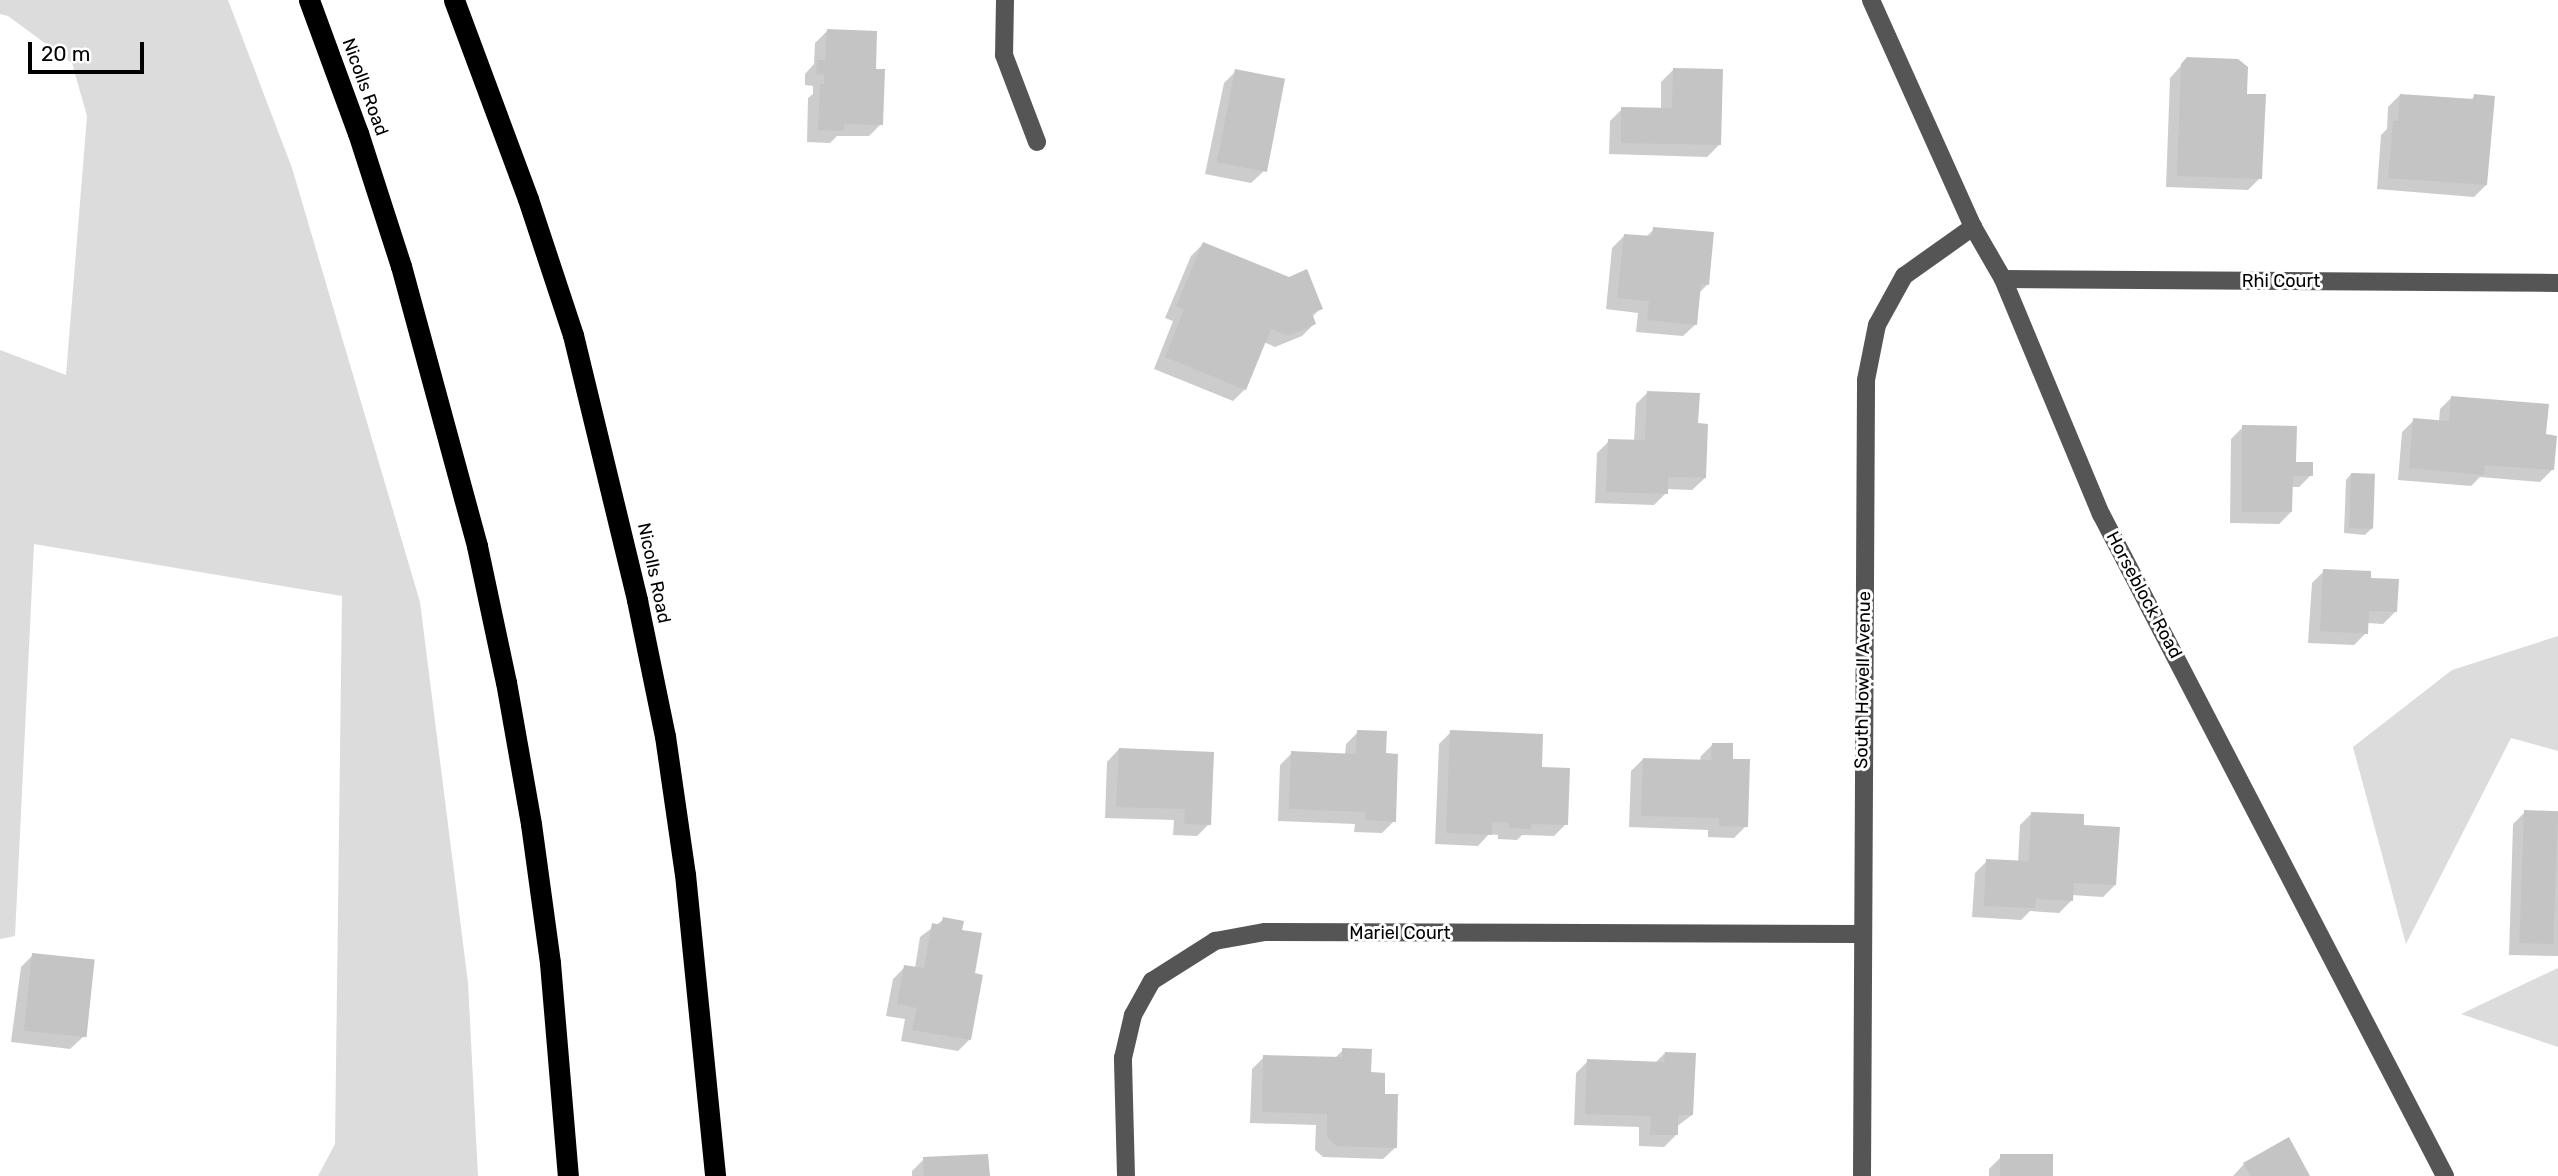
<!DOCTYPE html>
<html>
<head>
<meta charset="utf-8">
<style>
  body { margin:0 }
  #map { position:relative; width:2558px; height:1176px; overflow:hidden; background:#fff; font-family:Rubik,sans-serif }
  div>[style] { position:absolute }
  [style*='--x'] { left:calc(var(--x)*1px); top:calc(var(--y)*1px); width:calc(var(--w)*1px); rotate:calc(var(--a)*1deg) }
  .green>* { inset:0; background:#dcdcdc }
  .shadow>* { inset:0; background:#0003 }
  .building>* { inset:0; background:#c4c4c4; transform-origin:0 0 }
  .minor>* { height:18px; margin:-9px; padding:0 9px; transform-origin:9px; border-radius:9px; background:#555 }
  .highway>* { height:21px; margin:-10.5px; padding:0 10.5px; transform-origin:10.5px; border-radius:10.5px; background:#000 }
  span { translate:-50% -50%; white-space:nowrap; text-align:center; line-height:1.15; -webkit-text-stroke:6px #fff; paint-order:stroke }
  .street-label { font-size:18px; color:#000 }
  .scale { position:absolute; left:28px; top:42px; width:116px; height:32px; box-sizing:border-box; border:4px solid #000; border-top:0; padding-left:9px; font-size:21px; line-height:24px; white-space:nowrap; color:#000; -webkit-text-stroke:5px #fff; paint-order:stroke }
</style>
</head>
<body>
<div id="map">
  <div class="green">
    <div style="clip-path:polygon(0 0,228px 0,292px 168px,420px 602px,468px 983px,478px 1176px,318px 1176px,335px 1144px,342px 596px,34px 544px,15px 936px,0 939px,0 350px,66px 375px,87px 116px,72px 63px,8px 16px,0 14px)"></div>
    <div style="clip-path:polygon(2558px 636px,2558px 751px,2511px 738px,2406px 944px,2353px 747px,2452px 670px)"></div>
    <div style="clip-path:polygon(2558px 968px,2558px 1047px,2461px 1014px)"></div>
  </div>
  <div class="shadow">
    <div style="clip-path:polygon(827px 31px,874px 71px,881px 124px,869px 136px,837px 136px,830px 143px,807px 142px,808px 98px,813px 94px,813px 86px,805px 85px,805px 74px,814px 64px,815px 43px)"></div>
    <div style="clip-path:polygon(2188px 58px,2245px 95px,2260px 178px,2248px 190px,2166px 187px,2170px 78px)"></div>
    <div style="clip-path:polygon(1673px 70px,1719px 145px,1707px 157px,1609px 154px,1610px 121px,1622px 109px,1661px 110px,1661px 82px)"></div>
    <div style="clip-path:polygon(1236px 71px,1264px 171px,1251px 183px,1205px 174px,1224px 83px)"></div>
    <div style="clip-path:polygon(2400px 95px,2470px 101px,2475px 96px,2486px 185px,2474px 197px,2377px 189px,2381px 135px,2387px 129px,2388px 107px)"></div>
    <div style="clip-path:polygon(1654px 229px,1707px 285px,1698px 294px,1696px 324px,1683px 336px,1636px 332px,1638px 313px,1606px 309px,1612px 248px,1624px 236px,1645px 238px)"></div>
    <div style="clip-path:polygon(1203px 244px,1321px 308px,1312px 317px,1314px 324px,1302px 336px,1275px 347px,1264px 342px,1245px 389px,1233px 401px,1154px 369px,1173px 321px,1165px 318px,1191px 256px)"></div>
    <div style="clip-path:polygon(1648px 392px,1696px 425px,1705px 478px,1692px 490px,1666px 489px,1666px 493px,1654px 505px,1595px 503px,1597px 453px,1609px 441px,1634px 442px,1636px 404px)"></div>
    <div style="clip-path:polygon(2452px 397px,2544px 436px,2552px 470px,2540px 482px,2480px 477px,2471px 486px,2398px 480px,2402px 432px,2414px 420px,2439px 422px,2440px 409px)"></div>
    <div style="clip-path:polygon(2243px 427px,2311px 475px,2299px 487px,2291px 487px,2291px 512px,2279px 524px,2230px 523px,2231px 439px)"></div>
    <div style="clip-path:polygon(2351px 474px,2371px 529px,2365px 535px,2344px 533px,2346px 480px)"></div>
    <div style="clip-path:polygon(2324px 571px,2369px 579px,2395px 612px,2383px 624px,2367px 623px,2366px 633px,2354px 645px,2308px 643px,2312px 583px)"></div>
    <div style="clip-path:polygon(1358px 732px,1384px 755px,1394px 821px,1382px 833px,1354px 832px,1355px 824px,1278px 821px,1280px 765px,1292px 753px,1345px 755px,1346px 744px)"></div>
    <div style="clip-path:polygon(1451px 732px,1540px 768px,1566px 824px,1554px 836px,1522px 835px,1517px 840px,1498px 839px,1498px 835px,1489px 834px,1478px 846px,1435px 844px,1439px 744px)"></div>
    <div style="clip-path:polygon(1713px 744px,1731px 760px,1746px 826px,1734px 838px,1708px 837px,1708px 830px,1629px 827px,1631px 771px,1643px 759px,1700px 761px,1701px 756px)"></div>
    <div style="clip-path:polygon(1119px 749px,1209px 824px,1197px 836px,1173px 835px,1174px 820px,1105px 818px,1107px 762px)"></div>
    <div style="clip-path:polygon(2525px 812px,2558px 812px,2558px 956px,2509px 955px,2513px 824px)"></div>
    <div style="clip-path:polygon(2032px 813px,2115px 885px,2103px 897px,2071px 895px,2071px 901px,2059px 913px,2030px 911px,2021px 920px,1972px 917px,1975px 873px,1987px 861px,2018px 863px,2020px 825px)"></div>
    <div style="clip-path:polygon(944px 919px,960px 931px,973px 975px,970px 1039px,958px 1051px,901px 1041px,905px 1019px,886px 1016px,893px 979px,905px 967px,915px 968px,920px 937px)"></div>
    <div style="clip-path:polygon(33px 955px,83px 1037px,70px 1049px,11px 1042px,21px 967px)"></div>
    <div style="clip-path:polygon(1343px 1050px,1370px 1074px,1383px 1096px,1396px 1147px,1383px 1159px,1323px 1157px,1315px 1150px,1316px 1125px,1250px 1123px,1252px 1069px,1264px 1057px,1335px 1058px)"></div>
    <div style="clip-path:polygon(1665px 1053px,1692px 1115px,1676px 1127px,1676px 1135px,1664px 1147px,1639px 1146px,1639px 1127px,1574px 1125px,1576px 1073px,1588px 1061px,1655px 1063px)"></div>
    <div style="clip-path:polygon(2001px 1157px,2052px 1176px,1989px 1176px,1989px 1169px)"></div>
    <div style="clip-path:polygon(924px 1159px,988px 1176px,912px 1176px,912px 1171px)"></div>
    <div style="clip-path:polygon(2244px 1164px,2308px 1176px,2233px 1176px)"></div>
  </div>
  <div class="building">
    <div style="clip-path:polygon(827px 29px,877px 31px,876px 69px,885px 69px,883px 125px,844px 124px,844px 131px,818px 130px,820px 84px,824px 84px,824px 75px,816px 74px,817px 60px,825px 60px)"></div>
    <div style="clip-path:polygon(2187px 57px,2238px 59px,2248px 67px,2247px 94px,2266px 94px,2262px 179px,2177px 176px,2181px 64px)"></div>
    <div style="clip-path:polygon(1673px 68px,1723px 69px,1721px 145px,1621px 143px,1621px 107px,1672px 108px)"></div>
    <div style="left:1235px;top:69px;width:51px;height:95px;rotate:11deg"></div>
    <div style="clip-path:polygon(2400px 94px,2473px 99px,2474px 94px,2495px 96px,2487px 185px,2388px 178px,2393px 121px,2398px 121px)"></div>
    <div style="clip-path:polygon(1653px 227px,1714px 232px,1709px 285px,1701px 284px,1697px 325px,1647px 320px,1649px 301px,1617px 298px,1624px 234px,1652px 236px)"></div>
    <div style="clip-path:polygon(1203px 242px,1289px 277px,1307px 269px,1323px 309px,1312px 313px,1316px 324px,1288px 336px,1271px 329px,1246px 390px,1165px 357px,1184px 309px,1176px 306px)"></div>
    <div style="clip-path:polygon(1647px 391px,1700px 393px,1698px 423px,1708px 424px,1706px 478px,1668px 477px,1668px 494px,1606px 492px,1608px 439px,1645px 440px)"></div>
    <div style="clip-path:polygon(2451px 396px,2549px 404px,2546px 434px,2557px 436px,2554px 470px,2485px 465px,2484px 475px,2409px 468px,2413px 418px,2449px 421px)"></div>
    <div style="clip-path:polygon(2242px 425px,2297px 426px,2296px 462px,2313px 462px,2313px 476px,2293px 476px,2292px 512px,2242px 512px)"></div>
    <div style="left:2351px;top:473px;width:24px;height:55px;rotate:2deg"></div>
    <div style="clip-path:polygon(2323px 569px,2371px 571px,2371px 578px,2399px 579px,2397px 612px,2369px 611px,2368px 634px,2320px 631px)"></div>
    <div style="clip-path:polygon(1357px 730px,1387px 731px,1386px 753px,1398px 754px,1396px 822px,1365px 820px,1366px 812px,1289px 809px,1291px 751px,1356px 754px)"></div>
    <div style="clip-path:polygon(1450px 730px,1543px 734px,1542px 767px,1570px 768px,1568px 825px,1531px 824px,1531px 829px,1509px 828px,1509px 823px,1492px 822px,1492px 835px,1446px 833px)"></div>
    <div style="clip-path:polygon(1712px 743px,1733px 743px,1733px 759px,1750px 759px,1748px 827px,1719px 826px,1719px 818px,1641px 816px,1643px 758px,1711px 760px)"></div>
    <div style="clip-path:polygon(1119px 748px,1214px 752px,1211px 825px,1184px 824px,1185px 809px,1116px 807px)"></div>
    <div style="left:2524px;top:810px;width:34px;height:133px;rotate:2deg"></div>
    <div style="clip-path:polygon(2031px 812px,2084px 814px,2084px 825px,2120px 827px,2116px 885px,2074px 883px,2073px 901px,2036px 899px,2035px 908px,1984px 906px,1986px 859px,2029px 861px)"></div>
    <div style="clip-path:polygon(943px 917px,964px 921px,962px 930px,982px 933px,975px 973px,983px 975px,971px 1040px,912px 1030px,917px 1008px,897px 1004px,904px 965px,924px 968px,932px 923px,941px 925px)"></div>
    <div style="left:32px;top:953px;width:63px;height:78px;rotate:6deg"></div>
    <div style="clip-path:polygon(1342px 1048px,1372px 1049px,1371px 1072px,1385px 1073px,1385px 1094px,1398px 1094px,1397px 1148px,1336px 1146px,1327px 1137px,1327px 1114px,1262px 1112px,1263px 1055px,1342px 1057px)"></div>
    <div style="clip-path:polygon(1665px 1052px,1696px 1053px,1693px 1115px,1678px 1115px,1678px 1135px,1650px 1135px,1651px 1116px,1585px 1114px,1587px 1059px,1664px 1062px)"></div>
    <div style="clip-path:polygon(2289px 1137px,2310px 1176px,2251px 1176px,2243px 1163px)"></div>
    <div style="clip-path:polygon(988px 1154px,990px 1176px,924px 1176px,923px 1157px)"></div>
    <div style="left:2053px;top:1154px;width:22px;height:53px;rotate:90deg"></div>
  </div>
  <div class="minor">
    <div style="--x:1005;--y:0;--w:55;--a:91"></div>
    <div style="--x:1004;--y:55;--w:93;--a:69.2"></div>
    <div style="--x:1871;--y:0;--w:249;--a:65.8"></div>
    <div style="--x:1973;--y:227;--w:60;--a:60"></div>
    <div style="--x:2003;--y:279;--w:255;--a:67.4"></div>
    <div style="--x:2101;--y:514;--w:746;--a:62.54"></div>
    <div style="--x:2003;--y:279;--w:555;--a:0.41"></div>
    <div style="--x:1126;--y:1176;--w:118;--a:-91.5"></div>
    <div style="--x:1123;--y:1058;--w:44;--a:-76.9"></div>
    <div style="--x:1133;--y:1015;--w:39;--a:-61"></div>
    <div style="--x:1152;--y:981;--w:75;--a:-32.4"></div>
    <div style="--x:1215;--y:941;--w:51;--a:-10.2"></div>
    <div style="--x:1265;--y:932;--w:596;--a:0.19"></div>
    <div style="--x:1862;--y:1176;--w:796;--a:-89.71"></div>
    <div style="--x:1866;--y:380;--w:56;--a:-78.7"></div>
    <div style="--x:1877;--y:325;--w:56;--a:-61.1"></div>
    <div style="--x:1904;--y:276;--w:85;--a:-35.4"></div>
  </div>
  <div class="highway">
    <div style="--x:309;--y:0;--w:142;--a:69.8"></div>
    <div style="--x:358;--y:133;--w:140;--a:72.1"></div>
    <div style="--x:401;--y:266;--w:290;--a:74.8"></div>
    <div style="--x:477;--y:546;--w:139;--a:78"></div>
    <div style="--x:506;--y:682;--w:144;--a:80"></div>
    <div style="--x:531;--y:824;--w:140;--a:82.2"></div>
    <div style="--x:550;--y:963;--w:214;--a:85.2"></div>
    <div style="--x:454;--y:0;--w:212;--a:69.6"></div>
    <div style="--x:528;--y:199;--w:143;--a:71.7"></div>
    <div style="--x:573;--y:335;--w:273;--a:76.4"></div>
    <div style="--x:637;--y:600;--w:139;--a:78.4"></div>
    <div style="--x:665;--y:736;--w:139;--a:81.8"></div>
    <div style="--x:685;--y:874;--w:303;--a:84.3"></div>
  </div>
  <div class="street-label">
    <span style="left:365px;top:87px;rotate:70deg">Nicolls Road</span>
    <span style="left:2281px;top:281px">Rhi Court</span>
    <span style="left:654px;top:573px;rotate:78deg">Nicolls Road</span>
    <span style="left:2144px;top:595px;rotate:62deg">Horseblock Road</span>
    <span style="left:1863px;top:680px;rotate:-89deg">South Howell Avenue</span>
    <span style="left:1400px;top:933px">Mariel Court</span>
  </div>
  <div class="scale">20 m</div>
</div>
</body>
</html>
